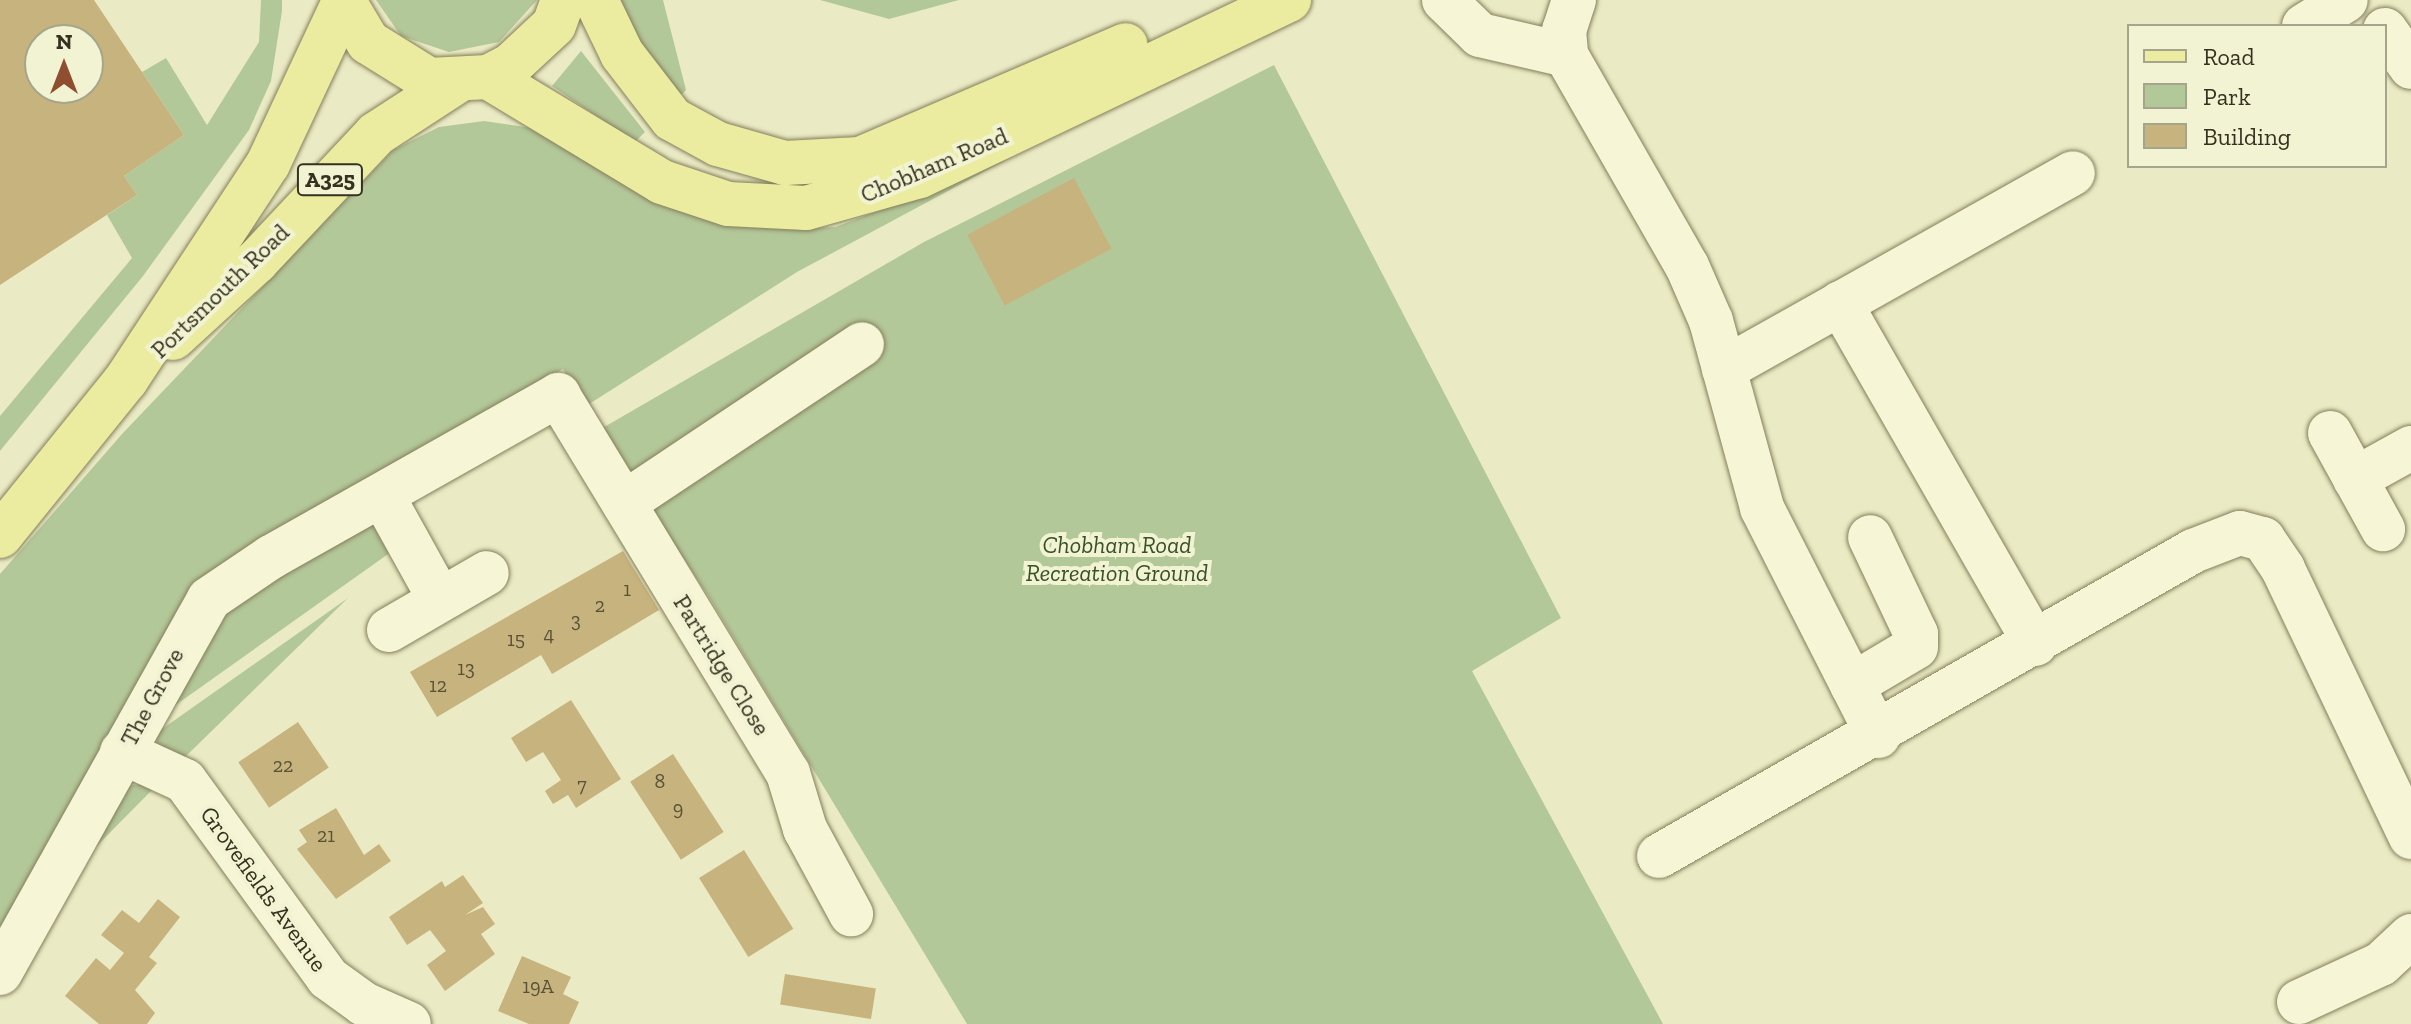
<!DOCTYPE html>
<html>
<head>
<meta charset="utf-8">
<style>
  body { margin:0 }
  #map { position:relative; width:2411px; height:1024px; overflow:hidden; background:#eaebc4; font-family:"Zilla Slab",serif }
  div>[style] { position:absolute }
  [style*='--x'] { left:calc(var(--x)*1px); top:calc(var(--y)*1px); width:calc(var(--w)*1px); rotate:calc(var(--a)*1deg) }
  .green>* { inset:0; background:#b3c899 }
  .building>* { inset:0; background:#c7b37d; transform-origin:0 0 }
  .roads { filter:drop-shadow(0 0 2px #847f5c) drop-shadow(0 0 2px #847f5c) }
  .minor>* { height:44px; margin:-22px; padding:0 22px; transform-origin:22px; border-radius:22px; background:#f6f6d7 }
  .major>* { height:44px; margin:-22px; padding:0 22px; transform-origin:22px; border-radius:22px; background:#ebec9f }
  span { translate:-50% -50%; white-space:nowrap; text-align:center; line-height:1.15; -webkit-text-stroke:8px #f2f3d3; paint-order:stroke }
  .number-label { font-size:20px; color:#5a5236 }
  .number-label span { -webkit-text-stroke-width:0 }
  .shield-label span { padding:2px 6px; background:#f2f3d3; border:2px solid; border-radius:6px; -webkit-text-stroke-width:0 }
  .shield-label { font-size:22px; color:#35311f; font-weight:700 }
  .street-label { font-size:24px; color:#35311f }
  .park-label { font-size:24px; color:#395127; font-style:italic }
  .legend { position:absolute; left:2127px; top:24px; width:260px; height:144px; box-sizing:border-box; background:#f2f3d3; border:2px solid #a6a58b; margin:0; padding:10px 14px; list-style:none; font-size:24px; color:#35311f }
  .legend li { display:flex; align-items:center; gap:16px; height:40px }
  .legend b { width:40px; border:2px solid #a6a58b }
  .north { position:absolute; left:24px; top:24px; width:80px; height:80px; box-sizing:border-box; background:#f2f3d3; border:2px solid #a6a58b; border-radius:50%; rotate:0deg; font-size:22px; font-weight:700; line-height:32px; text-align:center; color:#35311f }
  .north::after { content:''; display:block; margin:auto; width:28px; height:36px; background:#8f4e30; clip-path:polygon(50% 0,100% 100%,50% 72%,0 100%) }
</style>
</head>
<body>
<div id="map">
  <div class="green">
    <div style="clip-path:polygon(261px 0,282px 0,282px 11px,271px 81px,249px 130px,143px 276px,0 451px,0 416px,132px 258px,107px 215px,137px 195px,124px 176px,184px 135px,142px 72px,166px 58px,207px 125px,259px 42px)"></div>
    <div style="clip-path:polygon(376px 0,537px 0,499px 42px,449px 52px,401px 36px)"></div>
    <div style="clip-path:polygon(617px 0,663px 0,686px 90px,672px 105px)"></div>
    <div style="clip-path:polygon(820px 0,959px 0,889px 19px)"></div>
    <div style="clip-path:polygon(581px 51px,645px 132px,635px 142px,552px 86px)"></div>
    <div style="clip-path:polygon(1274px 65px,1561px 618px,1472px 671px,1663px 1024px,967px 1024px,709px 597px,599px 430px,924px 242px)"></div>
    <div style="clip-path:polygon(484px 121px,539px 129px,809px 228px,835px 227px,926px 193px,1001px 155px,1004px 161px,797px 272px,586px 406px,563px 369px,187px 596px,0 943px,0 574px,122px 434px,393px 150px,439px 127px)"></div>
    <div style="clip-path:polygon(373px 522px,391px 552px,156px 719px,228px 605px)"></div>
    <div style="clip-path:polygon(348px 598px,181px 761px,158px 745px,155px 734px)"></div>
    <div style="clip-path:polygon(143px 784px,153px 789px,72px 871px,120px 786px)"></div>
  </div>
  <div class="building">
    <div style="clip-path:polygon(evenodd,0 0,94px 0,184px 135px,124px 176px,137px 195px,0 285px,0 0,40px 40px,88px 40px,88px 88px,40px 88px,40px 40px)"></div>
    <div style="left:1074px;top:178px;width:80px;height:121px;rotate:62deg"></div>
    <div style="clip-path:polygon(623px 551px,659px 610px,552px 674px,541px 655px,437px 717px,410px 672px)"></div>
    <div style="clip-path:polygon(571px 700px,621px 779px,576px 808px,568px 795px,553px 804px,545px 791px,561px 780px,543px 752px,526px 762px,511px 738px)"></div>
    <div style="left:298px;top:722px;width:55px;height:72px;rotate:56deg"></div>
    <div style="left:673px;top:754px;width:93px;height:51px;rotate:57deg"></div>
    <div style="clip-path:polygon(336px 808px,364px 855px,379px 844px,391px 861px,336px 899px,297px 849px,307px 842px,299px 830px)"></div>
    <div style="left:744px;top:850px;width:93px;height:53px;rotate:58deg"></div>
    <div style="clip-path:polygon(463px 875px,483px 903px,465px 915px,483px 907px,495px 924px,481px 934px,495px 954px,445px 991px,427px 965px,446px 951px,430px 930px,407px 945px,389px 917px,442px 881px,445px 887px)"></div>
    <div style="clip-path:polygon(158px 899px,180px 917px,149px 957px,157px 963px,135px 990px,155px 1013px,147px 1024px,99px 1024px,65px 996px,96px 958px,110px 970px,124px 953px,101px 935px,122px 910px,139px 923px)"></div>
    <div style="clip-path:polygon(522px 956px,571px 977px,563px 994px,579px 1002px,569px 1024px,529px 1024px,498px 1011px)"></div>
    <div style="left:785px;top:974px;width:92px;height:31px;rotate:9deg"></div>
  </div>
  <div class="roads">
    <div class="minor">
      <div style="--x:1444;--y:0;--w:50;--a:44.2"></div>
      <div style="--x:1480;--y:35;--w:88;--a:13.1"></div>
      <div style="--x:1574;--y:0;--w:32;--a:108"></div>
      <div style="--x:1564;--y:30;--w:25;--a:85"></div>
      <div style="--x:1566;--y:55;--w:243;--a:60.2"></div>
      <div style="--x:1687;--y:266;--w:60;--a:66.4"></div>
      <div style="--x:1711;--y:321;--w:194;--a:74.7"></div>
      <div style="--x:1762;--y:508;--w:256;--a:63"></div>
      <div style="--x:2304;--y:26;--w:49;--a:-31.8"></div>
      <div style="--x:2385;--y:30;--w:45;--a:54.9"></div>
      <div style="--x:1840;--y:303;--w:393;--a:60.2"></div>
      <div style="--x:1724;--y:369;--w:400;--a:-29.3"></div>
      <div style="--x:2330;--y:433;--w:110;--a:61.1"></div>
      <div style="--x:2355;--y:479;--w:64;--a:-29"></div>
      <div style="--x:382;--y:495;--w:118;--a:61"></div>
      <div style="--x:624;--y:503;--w:286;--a:-33.7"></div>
      <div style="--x:389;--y:630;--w:113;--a:-30.2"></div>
      <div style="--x:1852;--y:685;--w:74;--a:-30.7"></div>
      <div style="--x:1916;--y:647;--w:13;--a:-90"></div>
      <div style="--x:1916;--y:634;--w:107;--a:-115.4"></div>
      <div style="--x:122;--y:752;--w:69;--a:24.7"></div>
      <div style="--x:185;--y:781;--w:243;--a:54"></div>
      <div style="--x:328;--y:978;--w:44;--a:35.8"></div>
      <div style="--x:364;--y:1004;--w:49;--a:24"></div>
      <div style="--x:1659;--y:856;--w:615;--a:-29.73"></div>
      <div style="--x:2193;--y:551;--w:50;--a:-21"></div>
      <div style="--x:2240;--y:533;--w:24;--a:15"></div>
      <div style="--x:2263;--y:539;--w:36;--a:56"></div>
      <div style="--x:2283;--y:569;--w:297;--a:64.5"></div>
      <div style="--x:0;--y:973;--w:428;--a:-60.8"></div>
      <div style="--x:209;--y:599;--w:75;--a:-34.1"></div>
      <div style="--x:271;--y:557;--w:330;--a:-29.4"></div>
      <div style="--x:558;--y:395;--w:442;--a:58.7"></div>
      <div style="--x:788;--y:773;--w:59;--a:73.1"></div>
      <div style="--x:805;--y:829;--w:97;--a:61.6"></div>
      <div style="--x:2299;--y:1002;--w:90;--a:-24.9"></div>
      <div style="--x:2381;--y:964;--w:41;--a:-43"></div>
    </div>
    <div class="major">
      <div style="--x:343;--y:0;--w:49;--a:59.2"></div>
      <div style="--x:368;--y:42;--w:72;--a:31.9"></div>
      <div style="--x:429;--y:80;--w:59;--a:-2.9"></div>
      <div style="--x:488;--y:77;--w:25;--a:-27"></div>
      <div style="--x:510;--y:66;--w:60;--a:-43"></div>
      <div style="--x:554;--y:25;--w:27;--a:-70"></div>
      <div style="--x:596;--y:0;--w:60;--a:64.3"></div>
      <div style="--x:622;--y:54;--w:82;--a:52.4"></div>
      <div style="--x:672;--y:119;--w:52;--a:28.5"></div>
      <div style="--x:718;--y:144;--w:70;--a:15.8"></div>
      <div style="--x:785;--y:163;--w:75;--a:-3.1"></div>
      <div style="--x:860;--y:159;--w:289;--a:-23.2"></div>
      <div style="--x:488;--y:77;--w:203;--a:31.1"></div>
      <div style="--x:662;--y:182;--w:70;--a:18.4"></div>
      <div style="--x:728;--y:204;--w:78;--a:2.9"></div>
      <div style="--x:806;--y:208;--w:118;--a:-15.7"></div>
      <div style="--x:920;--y:176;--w:409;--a:-25.5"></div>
      <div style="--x:173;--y:338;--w:113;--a:-42.5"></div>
      <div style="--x:256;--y:262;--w:175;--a:-46.8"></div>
      <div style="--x:376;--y:134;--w:99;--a:-33"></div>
      <div style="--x:0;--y:536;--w:201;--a:-51.1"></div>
      <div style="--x:126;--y:380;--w:258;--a:-56.7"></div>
      <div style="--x:268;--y:164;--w:177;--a:-64.9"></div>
    </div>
  </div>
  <div class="number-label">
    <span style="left:627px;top:589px">1</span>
    <span style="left:600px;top:605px">2</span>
    <span style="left:576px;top:620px">3</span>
    <span style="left:549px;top:634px">4</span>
    <span style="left:516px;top:639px">15</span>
    <span style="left:466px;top:668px">13</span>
    <span style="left:438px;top:685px">12</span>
    <span style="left:283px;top:765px">22</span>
    <span style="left:660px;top:781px">8</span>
    <span style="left:582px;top:785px">7</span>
    <span style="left:678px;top:808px">9</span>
    <span style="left:326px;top:835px">21</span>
    <span style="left:538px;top:986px">19A</span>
  </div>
  <div class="shield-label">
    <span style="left:330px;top:180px">A325</span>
  </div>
  <div class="street-label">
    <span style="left:934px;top:165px;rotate:-23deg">Chobham Road</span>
    <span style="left:220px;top:291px;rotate:-44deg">Portsmouth Road</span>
    <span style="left:722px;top:665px;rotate:58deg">Partridge Close</span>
    <span style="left:152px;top:697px;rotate:-62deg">The Grove</span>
    <span style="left:264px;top:889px;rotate:54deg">Grovefields Avenue</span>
  </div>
  <div class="park-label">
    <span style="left:1117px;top:559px">Chobham Road<br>Recreation Ground</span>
  </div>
  <ul class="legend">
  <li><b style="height:10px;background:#ebec9f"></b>Road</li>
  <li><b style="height:22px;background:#b3c899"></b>Park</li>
  <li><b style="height:22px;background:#c7b37d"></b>Building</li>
  </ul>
  <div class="north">N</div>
</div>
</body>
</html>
